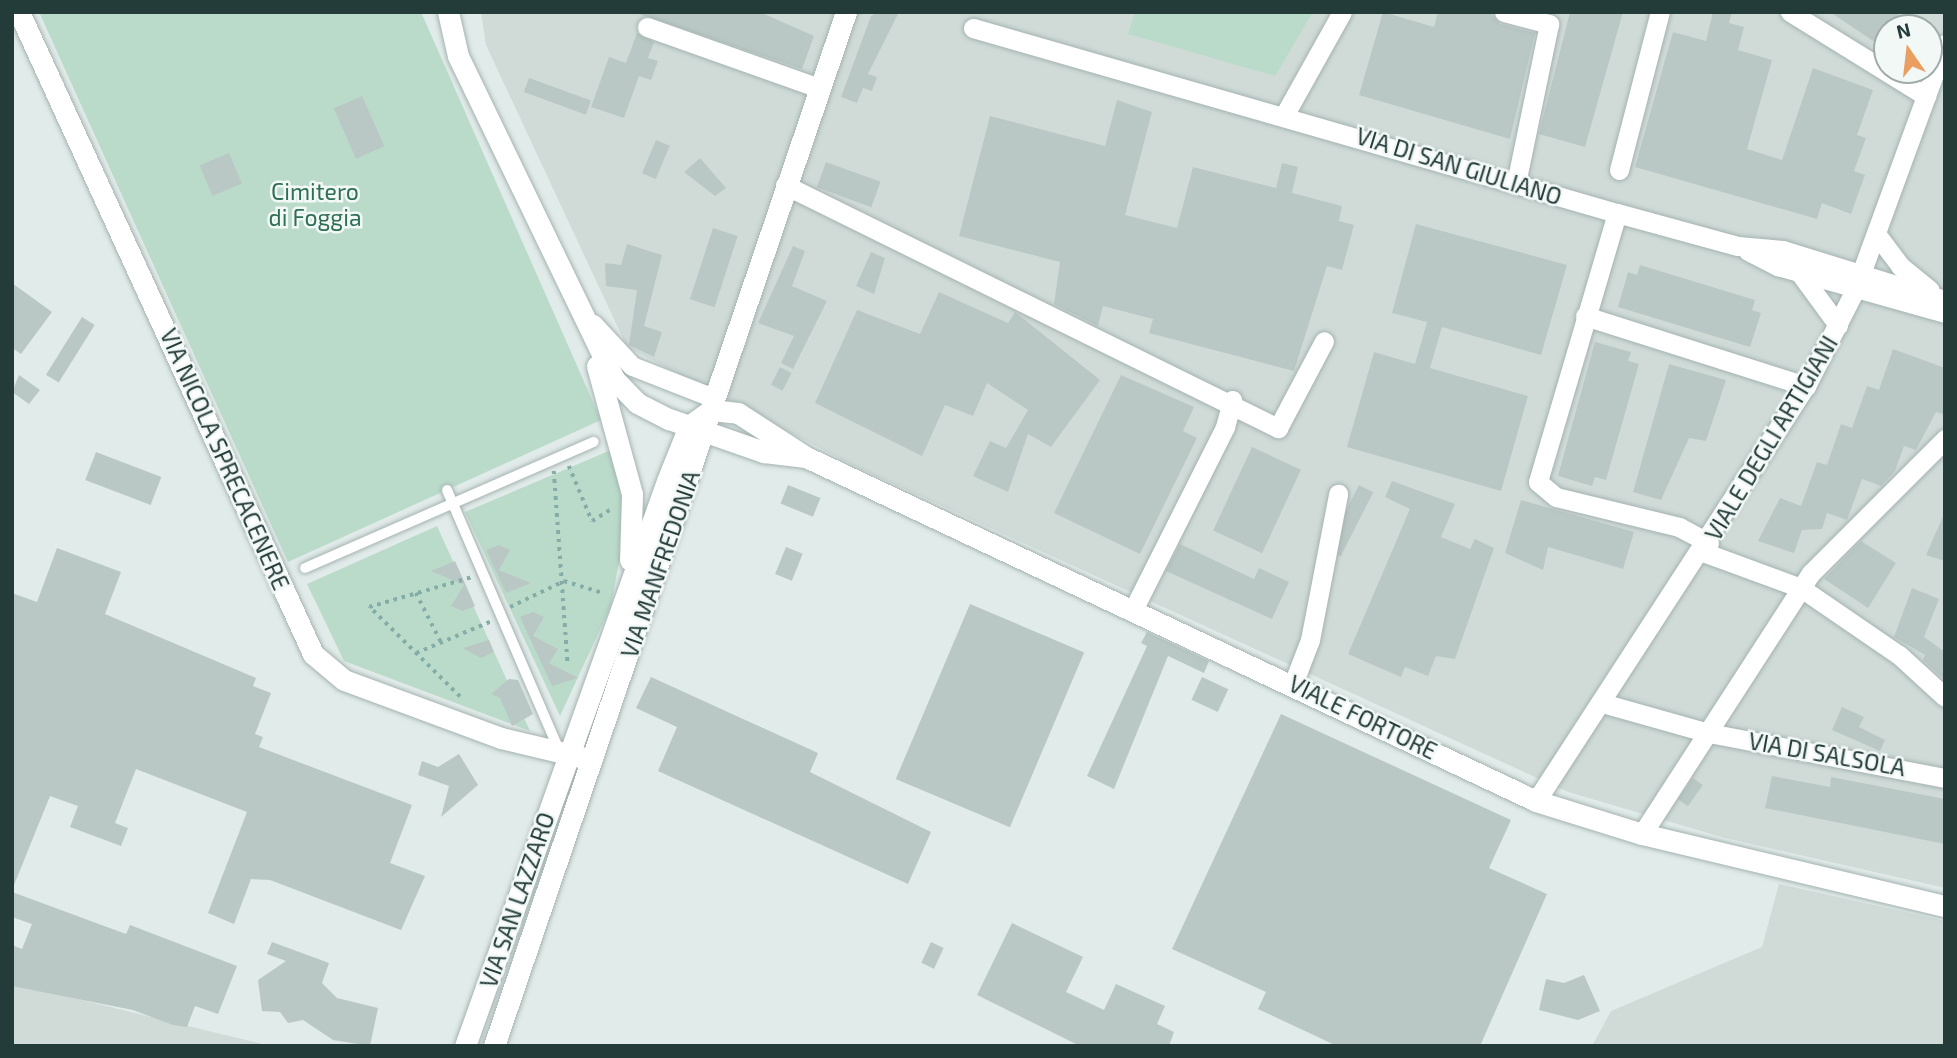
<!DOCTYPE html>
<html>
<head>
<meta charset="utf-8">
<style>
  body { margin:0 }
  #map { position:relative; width:1957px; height:1058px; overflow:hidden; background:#e1ebe9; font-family:"Exo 2",sans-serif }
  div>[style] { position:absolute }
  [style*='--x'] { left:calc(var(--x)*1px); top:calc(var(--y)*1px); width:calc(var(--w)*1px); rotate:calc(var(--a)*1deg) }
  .built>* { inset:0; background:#d0dbd8 }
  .green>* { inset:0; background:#bbdbca }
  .building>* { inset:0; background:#bac8c5; transform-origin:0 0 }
  .path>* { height:3.5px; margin-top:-1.75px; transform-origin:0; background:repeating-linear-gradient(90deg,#84ada8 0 3.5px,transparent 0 8.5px) }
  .roads { filter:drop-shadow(0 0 2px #a4b3b1) drop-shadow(0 0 2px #a4b3b1) }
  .lane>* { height:10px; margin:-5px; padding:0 5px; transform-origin:5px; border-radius:5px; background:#fff }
  .street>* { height:19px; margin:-9.5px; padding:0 9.5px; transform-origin:9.5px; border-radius:9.5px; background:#fff }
  .secondary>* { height:21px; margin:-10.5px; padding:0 10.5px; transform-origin:10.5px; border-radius:10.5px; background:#fff }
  span { translate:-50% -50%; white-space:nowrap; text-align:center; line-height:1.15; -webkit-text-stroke:5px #f2f8f6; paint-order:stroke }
  .street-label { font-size:23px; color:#233b39 }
  .park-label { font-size:23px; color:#2f6f55 }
  .frame { position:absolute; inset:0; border:14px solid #233b39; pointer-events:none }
  .north { position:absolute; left:1873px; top:14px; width:70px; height:70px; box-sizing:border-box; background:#f2f8f6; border:2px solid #9facaa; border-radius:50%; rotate:346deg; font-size:19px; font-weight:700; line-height:28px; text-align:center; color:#233b39 }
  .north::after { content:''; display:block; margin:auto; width:24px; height:32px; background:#ea9f61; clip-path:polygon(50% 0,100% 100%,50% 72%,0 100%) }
</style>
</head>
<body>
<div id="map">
  <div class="built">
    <div style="clip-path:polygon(evenodd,481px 12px,1945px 12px,1945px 888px,1725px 838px,1568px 792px,850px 464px,627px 347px,486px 45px,481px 12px,1887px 28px,1929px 28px,1929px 70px,1887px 70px,1887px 28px)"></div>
    <div style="clip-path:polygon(1779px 884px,1945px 921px,1945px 1046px,1592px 1046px,1611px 1011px,1762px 947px)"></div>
    <div style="clip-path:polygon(12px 983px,270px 1046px,12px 1046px)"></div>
  </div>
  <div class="green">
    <div style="clip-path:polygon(39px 12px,421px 12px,601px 420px,288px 562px)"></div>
    <div style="clip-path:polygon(1135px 12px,1313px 12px,1275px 76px,1128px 34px)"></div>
    <div style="clip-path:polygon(611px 450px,627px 517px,611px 606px,560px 716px,465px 512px)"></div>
    <div style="clip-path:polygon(437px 526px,530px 731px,344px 661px,307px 584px)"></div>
  </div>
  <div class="building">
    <div style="clip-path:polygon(633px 12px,760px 12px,814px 36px,802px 69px)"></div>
    <div style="clip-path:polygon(878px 12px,899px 12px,868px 74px,877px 77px,872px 91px,863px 88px,857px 103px,841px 97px,871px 16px)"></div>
    <div style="clip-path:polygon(1383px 12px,1434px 27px,1438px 12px,1489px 12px,1500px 24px,1535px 33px,1510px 139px,1359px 95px)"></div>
    <div style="clip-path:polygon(1570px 12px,1623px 12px,1585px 147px,1539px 134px)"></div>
    <div style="clip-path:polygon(1713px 12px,1732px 12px,1729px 23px,1744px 27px,1738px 50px,1772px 60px,1747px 149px,1782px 160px,1813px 68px,1873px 90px,1857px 135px,1866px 138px,1854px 171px,1865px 175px,1851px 214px,1822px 203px,1817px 219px,1635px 167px,1673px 32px,1706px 41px)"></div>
    <div style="clip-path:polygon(1830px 12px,1900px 12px,1879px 45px)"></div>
    <div style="clip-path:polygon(637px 33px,654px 42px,648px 58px,658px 61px,651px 80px,639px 76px,624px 118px,591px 107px,609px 57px,626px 63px)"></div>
    <div style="left:529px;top:78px;width:66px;height:15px;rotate:20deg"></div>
    <div style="left:362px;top:96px;width:55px;height:31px;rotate:66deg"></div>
    <div style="clip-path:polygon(1117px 100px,1152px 112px,1125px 215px,1177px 228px,1193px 167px,1276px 188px,1282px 163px,1298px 167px,1292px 193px,1342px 206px,1339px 221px,1354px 225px,1342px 270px,1327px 266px,1294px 371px,1149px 333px,1153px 319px,1103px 306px,1098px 326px,1054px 304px,1060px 262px,959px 236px,990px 116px,1105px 146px)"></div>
    <div style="left:656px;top:140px;width:15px;height:36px;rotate:23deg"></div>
    <div style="left:229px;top:153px;width:33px;height:32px;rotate:67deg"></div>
    <div style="clip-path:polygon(700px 158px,726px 188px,715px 196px,684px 172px)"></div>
    <div style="left:826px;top:162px;width:58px;height:27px;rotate:20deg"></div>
    <div style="clip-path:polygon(1416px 224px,1567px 265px,1541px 355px,1442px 327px,1430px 368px,1528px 396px,1501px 491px,1347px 447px,1374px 352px,1415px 364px,1427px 322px,1392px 313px)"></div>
    <div style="left:713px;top:228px;width:26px;height:75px;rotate:18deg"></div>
    <div style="clip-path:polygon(627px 244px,662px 255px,644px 326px,662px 332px,654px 357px,629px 345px,637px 290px,606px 286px,605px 263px,621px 265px)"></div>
    <div style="clip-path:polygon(793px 246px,805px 251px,792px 286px,827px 301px,793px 369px,781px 363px,794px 336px,758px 323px)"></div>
    <div style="clip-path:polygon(871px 252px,885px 258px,874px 294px,856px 286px)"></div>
    <div style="clip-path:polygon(1640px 265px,1755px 300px,1752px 310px,1761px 313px,1750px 347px,1618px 307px,1628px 272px,1637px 275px)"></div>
    <div style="clip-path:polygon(12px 283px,52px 312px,21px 354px,12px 348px)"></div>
    <div style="clip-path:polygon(939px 292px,1008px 323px,1015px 312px,1100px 380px,1051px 447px,1028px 434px,1008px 492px,973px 476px,990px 441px,1006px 448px,1028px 410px,987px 383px,973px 416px,945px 405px,922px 456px,815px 403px,857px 310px,920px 334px)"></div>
    <div style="left:82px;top:317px;width:15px;height:68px;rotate:32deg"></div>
    <div style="clip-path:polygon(1595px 342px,1631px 352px,1628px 361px,1639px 364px,1606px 480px,1595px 477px,1592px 486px,1558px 476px)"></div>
    <div style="clip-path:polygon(1893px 349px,1945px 368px,1945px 415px,1936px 412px,1916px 450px,1904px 446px,1895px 471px,1881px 486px,1862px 479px,1847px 520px,1827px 513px,1822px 529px,1802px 530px,1794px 553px,1758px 541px,1780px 498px,1801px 506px,1817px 462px,1827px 465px,1841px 424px,1852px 428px,1867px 386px,1879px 390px)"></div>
    <div style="clip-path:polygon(1669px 364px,1726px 380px,1706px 441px,1689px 438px,1661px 500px,1633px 492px)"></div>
    <div style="left:780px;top:367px;width:13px;height:20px;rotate:27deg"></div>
    <div style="clip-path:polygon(19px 375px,40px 390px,29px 404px,12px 392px)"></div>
    <div style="clip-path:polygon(1121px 375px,1194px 407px,1183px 431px,1197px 438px,1140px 554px,1054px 513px)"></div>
    <div style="left:1252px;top:447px;width:54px;height:92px;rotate:25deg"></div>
    <div style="left:96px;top:452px;width:70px;height:30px;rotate:21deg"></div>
    <div style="clip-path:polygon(1392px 481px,1455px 504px,1441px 537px,1470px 549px,1475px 539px,1494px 548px,1455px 659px,1436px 656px,1428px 676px,1405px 667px,1401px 677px,1348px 654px,1410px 509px,1385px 497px)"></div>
    <div style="left:788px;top:485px;width:35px;height:20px;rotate:22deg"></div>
    <div style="left:1359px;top:485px;width:16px;height:72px;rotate:27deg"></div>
    <div style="clip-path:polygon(1521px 500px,1634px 532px,1623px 569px,1548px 547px,1543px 570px,1505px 553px)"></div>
    <div style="clip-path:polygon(1945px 512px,1945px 561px,1926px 555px)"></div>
    <div style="clip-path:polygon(1861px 541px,1896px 563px,1868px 608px,1824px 579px)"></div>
    <div style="clip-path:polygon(1180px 544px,1254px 579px,1259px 568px,1289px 582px,1272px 619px,1166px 571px)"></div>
    <div style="clip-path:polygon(499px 545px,510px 550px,499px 570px,531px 583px,506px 593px,486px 550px)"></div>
    <div style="left:786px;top:547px;width:18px;height:29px;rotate:22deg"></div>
    <div style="clip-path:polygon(57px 548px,121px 572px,105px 614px,256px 678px,253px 686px,271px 693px,255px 734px,263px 737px,259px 747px,412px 805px,390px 863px,425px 876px,401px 930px,270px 880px,251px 879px,234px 924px,208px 913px,247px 812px,136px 769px,115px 823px,128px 828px,121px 846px,70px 827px,78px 806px,50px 796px,12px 890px,12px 593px,37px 602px)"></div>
    <div style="clip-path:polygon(455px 561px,475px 606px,463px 611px,451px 606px,464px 585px,431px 571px)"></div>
    <div style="clip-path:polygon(1912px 588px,1939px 599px,1924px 637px,1945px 652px,1945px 680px,1923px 660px,1925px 655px,1894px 637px)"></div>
    <div style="left:970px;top:604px;width:124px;height:190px;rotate:23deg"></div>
    <div style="clip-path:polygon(533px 612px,544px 617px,533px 636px,558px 649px,549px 663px,578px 678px,552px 686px,520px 617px)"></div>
    <div style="clip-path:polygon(1147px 632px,1209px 661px,1204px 673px,1168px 656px,1114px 789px,1087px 776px,1147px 646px,1141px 643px)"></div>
    <div style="clip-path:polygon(489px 640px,494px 652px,481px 658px,463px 648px)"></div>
    <div style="clip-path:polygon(651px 677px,818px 753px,810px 772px,931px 832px,908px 884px,658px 771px,677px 727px,636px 708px)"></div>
    <div style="left:1202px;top:677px;width:29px;height:25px;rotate:25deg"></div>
    <div style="clip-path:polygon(509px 679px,518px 680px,533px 714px,512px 726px,500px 698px,491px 694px)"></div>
    <div style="clip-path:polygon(1842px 707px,1864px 717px,1859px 727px,1885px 740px,1880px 751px,1832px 730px)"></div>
    <div style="clip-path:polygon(1281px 714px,1511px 820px,1489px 868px,1547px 894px,1480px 1046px,1337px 1046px,1258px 1009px,1266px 992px,1172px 949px)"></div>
    <div style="clip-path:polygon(459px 754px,478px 785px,441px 817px,449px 786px,418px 775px,422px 761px,438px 767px)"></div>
    <div style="clip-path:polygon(1772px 776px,1830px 787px,1831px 777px,1945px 799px,1945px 844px,1765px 808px)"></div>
    <div style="left:1693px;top:778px;width:12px;height:26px;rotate:35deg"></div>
    <div style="clip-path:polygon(12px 892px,126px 934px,130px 925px,237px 966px,218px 1014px,195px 1006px,187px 1027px,173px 1025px,133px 1010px,12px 986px,12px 945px,22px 949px,32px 924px,12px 917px)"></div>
    <div style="clip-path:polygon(1012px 923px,1083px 957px,1066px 992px,1104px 1010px,1116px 984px,1165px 1006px,1157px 1024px,1174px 1032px,1169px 1046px,1080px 1046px,977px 995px)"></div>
    <div style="clip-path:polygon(272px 942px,329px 963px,322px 983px,337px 998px,378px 1008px,370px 1046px,333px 1040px,303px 1020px,288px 1023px,280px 1012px,262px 1011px,258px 980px,286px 961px,267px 954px)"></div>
    <div style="left:931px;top:942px;width:14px;height:23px;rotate:25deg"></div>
    <div style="clip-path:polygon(1584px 975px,1600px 1011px,1578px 1020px,1539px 1010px,1546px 979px,1564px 983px)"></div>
  </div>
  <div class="path">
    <div style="--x:569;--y:466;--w:60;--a:67.3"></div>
    <div style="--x:592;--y:521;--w:25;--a:-32"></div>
    <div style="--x:554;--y:471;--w:194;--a:85.9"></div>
    <div style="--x:416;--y:593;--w:55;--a:63"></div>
    <div style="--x:510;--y:607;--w:60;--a:-25.7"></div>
    <div style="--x:564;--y:581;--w:41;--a:17.1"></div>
    <div style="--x:416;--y:653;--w:82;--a:-22.8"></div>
    <div style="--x:460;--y:697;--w:128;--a:-135.3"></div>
    <div style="--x:369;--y:607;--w:107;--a:-16.2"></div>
  </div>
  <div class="roads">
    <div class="lane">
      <div style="--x:447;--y:490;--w:283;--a:66.7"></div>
      <div style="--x:305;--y:568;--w:315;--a:-23.6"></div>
    </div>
    <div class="street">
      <div style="--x:1504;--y:12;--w:47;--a:14.9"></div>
      <div style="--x:1549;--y:24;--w:163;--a:101.7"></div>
      <div style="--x:1790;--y:12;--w:160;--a:31.7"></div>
      <div style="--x:647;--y:27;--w:182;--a:19.5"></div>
      <div style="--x:973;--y:28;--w:670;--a:16.03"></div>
      <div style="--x:1617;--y:213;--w:125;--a:15.3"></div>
      <div style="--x:1738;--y:246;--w:45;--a:5.1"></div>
      <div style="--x:1783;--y:250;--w:170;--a:17.2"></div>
      <div style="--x:1285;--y:114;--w:117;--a:-60.8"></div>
      <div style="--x:1619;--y:170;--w:163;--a:-75.5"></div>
      <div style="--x:785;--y:185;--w:550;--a:26.24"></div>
      <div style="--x:1278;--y:428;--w:98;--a:-62.1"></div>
      <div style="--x:1617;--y:213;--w:280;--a:106.4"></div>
      <div style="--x:1538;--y:482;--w:23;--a:40"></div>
      <div style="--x:1556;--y:497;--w:127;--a:13.7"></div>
      <div style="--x:1679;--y:527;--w:34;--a:28"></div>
      <div style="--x:1877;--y:235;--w:39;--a:53"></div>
      <div style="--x:1900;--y:266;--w:38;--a:39"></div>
      <div style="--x:1748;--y:251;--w:34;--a:27"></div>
      <div style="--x:1778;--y:266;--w:173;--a:15.7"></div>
      <div style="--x:1799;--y:272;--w:66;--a:53.7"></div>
      <div style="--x:1585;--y:316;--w:232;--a:17.6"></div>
      <div style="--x:593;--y:324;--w:57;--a:47.1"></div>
      <div style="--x:632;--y:366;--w:85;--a:21.4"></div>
      <div style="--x:1703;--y:552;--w:104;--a:20.2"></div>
      <div style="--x:1801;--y:588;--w:119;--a:34.4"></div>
      <div style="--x:1899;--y:655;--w:62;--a:42.4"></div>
      <div style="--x:1134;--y:608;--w:203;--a:-63.3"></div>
      <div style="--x:1225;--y:427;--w:28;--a:-75"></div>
      <div style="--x:1293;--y:684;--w:47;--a:-68.9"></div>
      <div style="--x:1310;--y:640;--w:149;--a:-79.1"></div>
      <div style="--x:1602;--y:703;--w:111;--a:15.7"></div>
      <div style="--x:1709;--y:733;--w:240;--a:10.8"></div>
      <div style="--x:1536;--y:801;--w:495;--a:-57"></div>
      <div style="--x:1806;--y:386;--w:108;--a:-63"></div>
      <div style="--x:1855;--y:290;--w:262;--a:-69.9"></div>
      <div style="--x:1642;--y:834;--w:311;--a:-57.1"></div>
      <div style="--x:1811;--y:573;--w:190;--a:-45"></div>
    </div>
    <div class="secondary">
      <div style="--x:19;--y:12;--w:706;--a:65.39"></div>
      <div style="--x:313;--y:654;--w:40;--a:40"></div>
      <div style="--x:344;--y:680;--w:167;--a:20.3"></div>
      <div style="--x:501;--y:738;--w:82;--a:13.4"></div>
      <div style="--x:448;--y:12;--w:45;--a:77.2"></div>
      <div style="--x:458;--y:56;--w:359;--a:64.2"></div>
      <div style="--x:614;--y:379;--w:33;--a:46"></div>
      <div style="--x:637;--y:403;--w:36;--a:27"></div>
      <div style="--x:669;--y:419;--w:101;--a:19.2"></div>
      <div style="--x:764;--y:452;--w:40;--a:7.1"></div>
      <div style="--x:597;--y:366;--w:133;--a:74.7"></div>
      <div style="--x:632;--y:494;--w:66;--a:91.7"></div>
      <div style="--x:465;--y:1046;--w:600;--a:-70.33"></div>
      <div style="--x:667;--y:481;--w:59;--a:-68.2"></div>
      <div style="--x:689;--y:426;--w:27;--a:-36"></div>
      <div style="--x:711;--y:410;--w:27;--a:6"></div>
      <div style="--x:738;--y:413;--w:81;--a:32.9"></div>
      <div style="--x:806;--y:457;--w:807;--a:25.23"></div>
      <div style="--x:1536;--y:801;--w:111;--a:17.3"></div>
      <div style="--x:1642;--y:834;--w:311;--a:13.4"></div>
      <div style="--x:494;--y:1046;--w:1092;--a:-71.2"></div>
    </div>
  </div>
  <div class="street-label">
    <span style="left:1459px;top:166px;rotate:17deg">VIA DI SAN GIULIANO</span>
    <span style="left:1771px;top:438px;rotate:-59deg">VIALE DEGLI ARTIGIANI</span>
    <span style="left:225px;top:459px;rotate:66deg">VIA NICOLA SPRECACENERE</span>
    <span style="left:660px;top:564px;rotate:-71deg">VIA MANFREDONIA</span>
    <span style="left:1363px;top:717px;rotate:26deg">VIALE FORTORE</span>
    <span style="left:1827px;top:754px;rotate:10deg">VIA DI SALSOLA</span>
    <span style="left:517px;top:900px;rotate:-71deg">VIA SAN LAZZARO</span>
  </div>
  <div class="park-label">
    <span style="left:315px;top:204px">Cimitero<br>di Foggia</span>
  </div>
  <div class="frame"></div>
  <div class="north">N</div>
</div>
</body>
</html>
